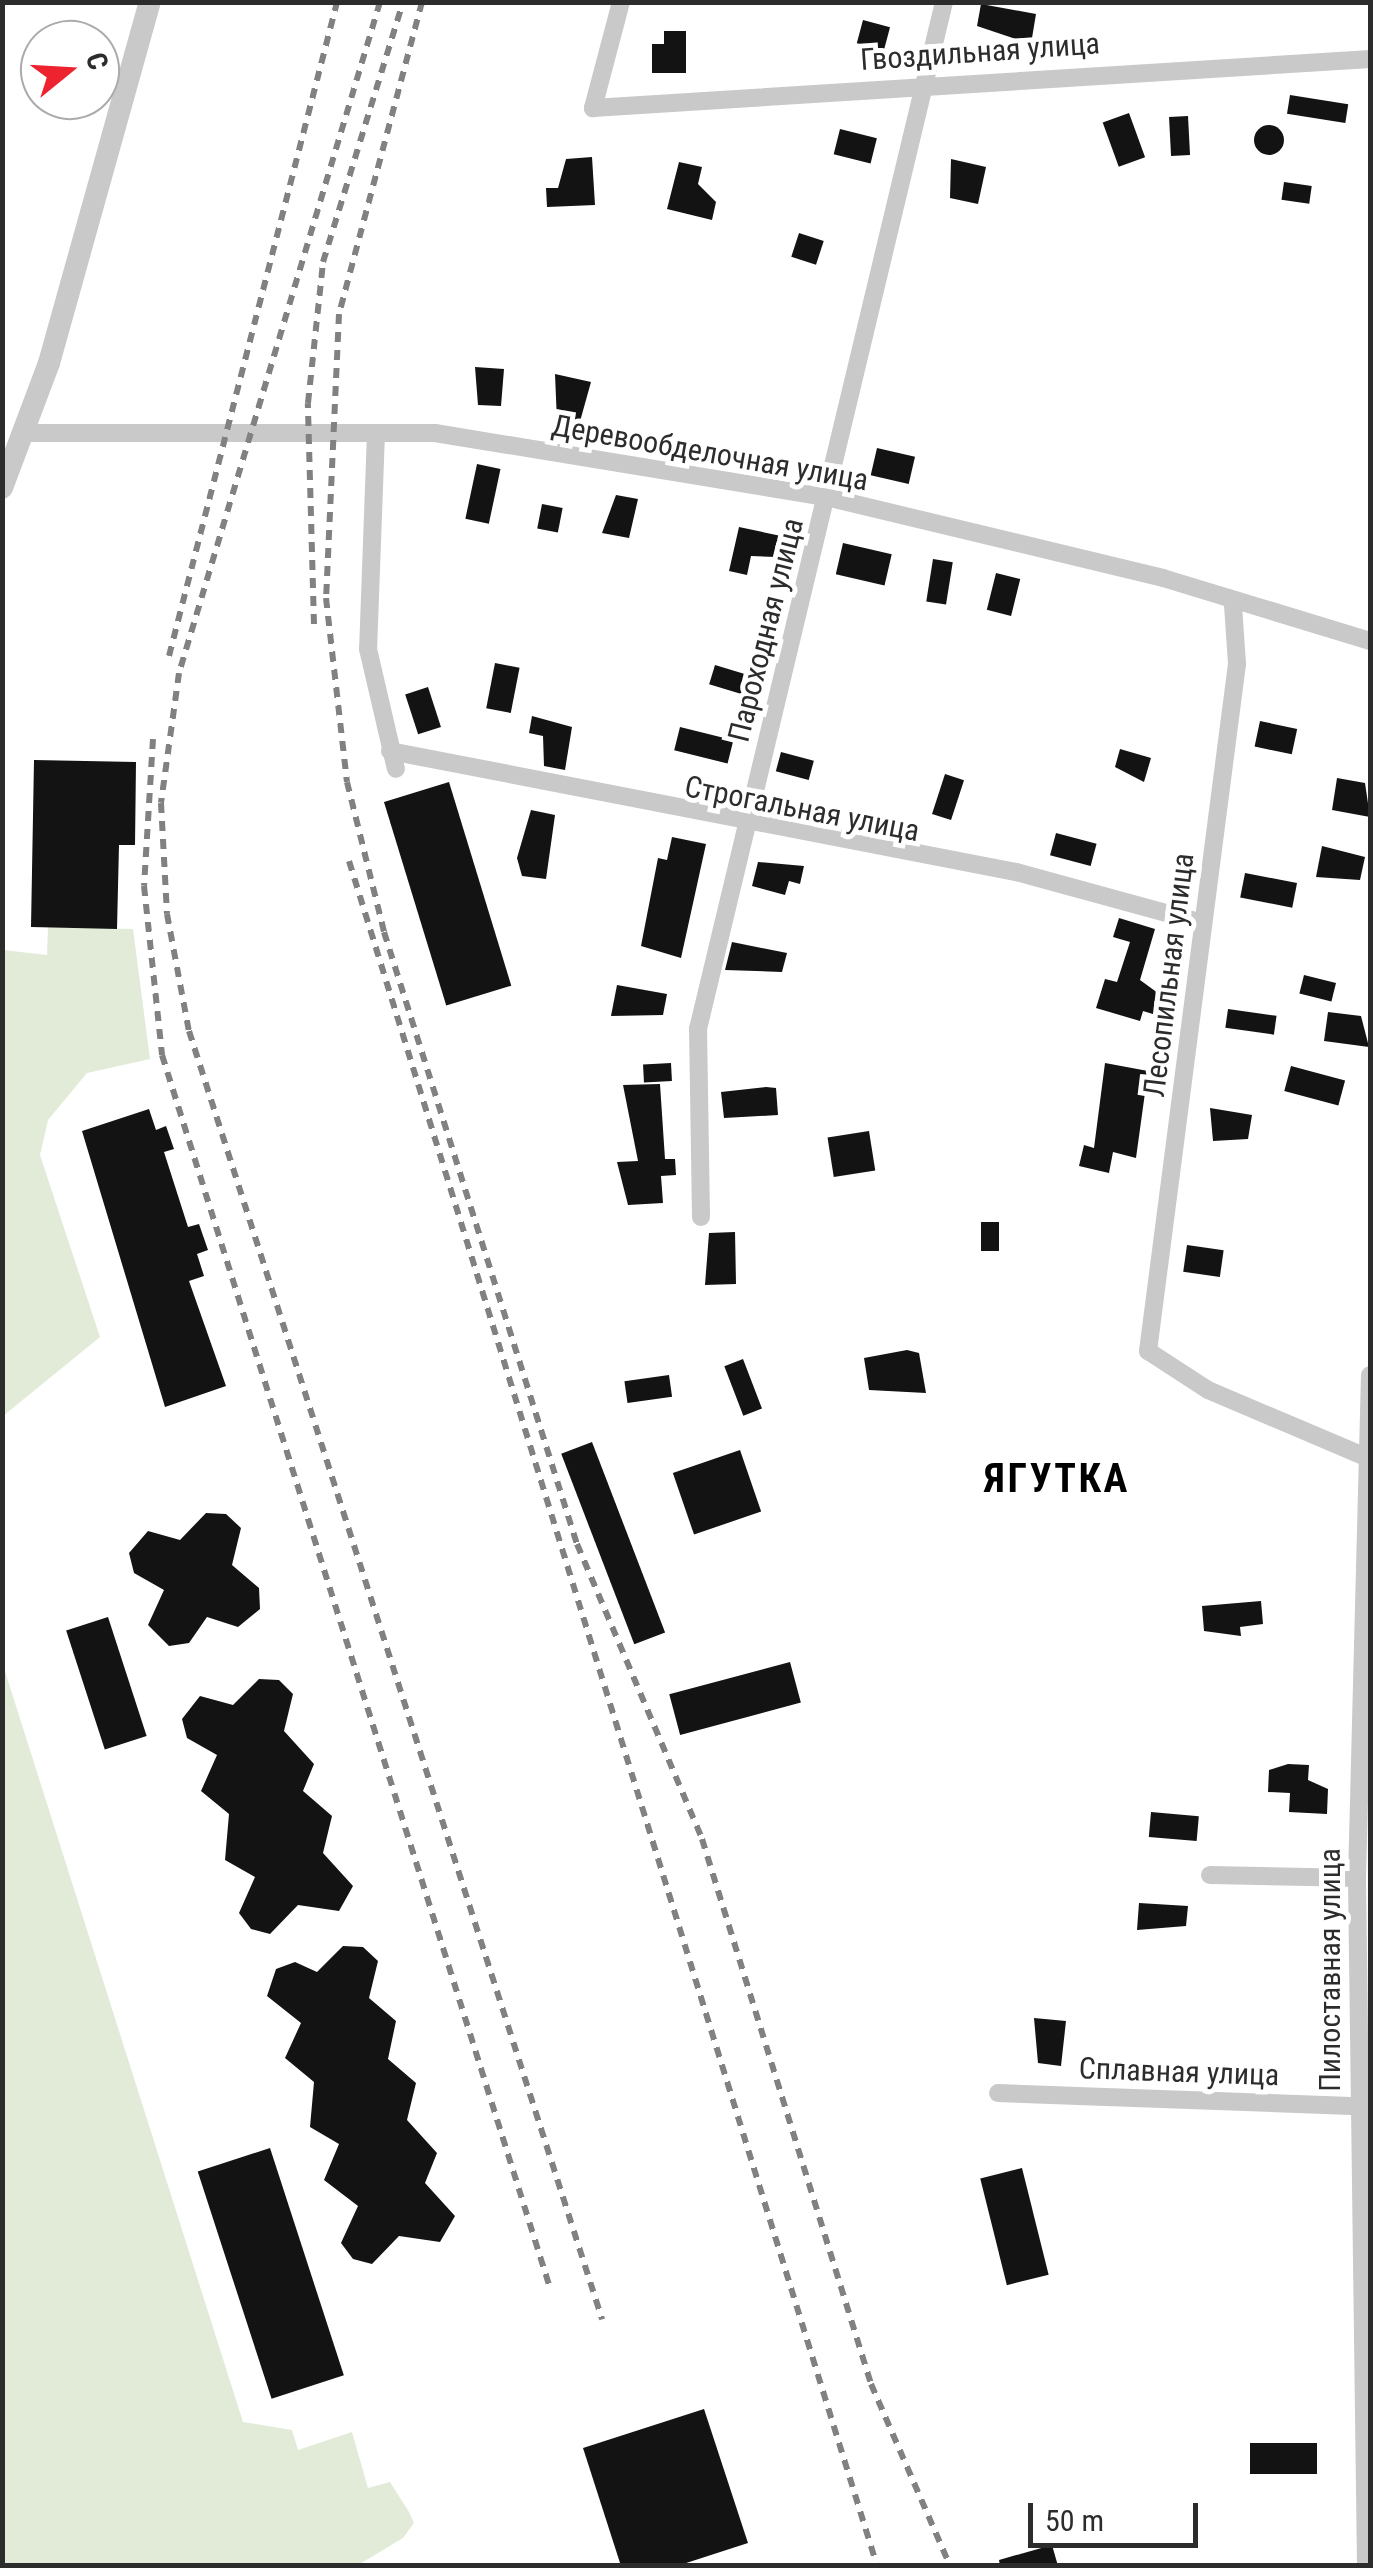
<!DOCTYPE html>
<html>
<head>
<meta charset="utf-8">
<style>
  body { margin:0 }
  #map { position:relative; width:1373px; height:2568px; overflow:hidden; background:#fff; font-family:"Roboto Condensed",sans-serif }
  div>[style] { position:absolute }
  [style*='--x'] { left:calc(var(--x)*1px); top:calc(var(--y)*1px); width:calc(var(--w)*1px); rotate:calc(var(--a)*1deg) }
  .green>* { inset:0; background:#e2ebd8 }
  .building>* { inset:0; background:#131313; transform-origin:0 0 }
  .round { border-radius:50% }
  .minor>* { height:18px; margin:-9px; padding:0 9px; transform-origin:9px; border-radius:9px; background:#c9c9c9 }
  .tertiary>* { height:22px; margin:-11px; padding:0 11px; transform-origin:11px; border-radius:11px; background:#c9c9c9 }
  .rail>* { height:6px; margin-top:-3px; transform-origin:0; background:repeating-linear-gradient(90deg,#818181 0 10px,transparent 0 18px) }
  span { translate:-50% -50%; white-space:nowrap; text-align:center; line-height:1.15; -webkit-text-stroke:10px #fff; paint-order:stroke }
  .street-label { font-size:30px; color:#2c2c2c }
  .district-label { font-size:40px; color:#000; font-weight:700; letter-spacing:2.5px }
  .frame { position:absolute; inset:0; border:5px solid #2c2c2c; pointer-events:none }
  .north { position:absolute; left:20px; top:20px; width:100px; height:100px; box-sizing:border-box; background:#fff; border:2px solid #ababab; border-radius:50%; rotate:72deg; font-size:28px; font-weight:700; line-height:40px; text-align:center; color:#2c2c2c }
  .north::after { content:''; display:block; margin:auto; width:35px; height:45px; background:#ed232f; clip-path:polygon(50% 0,100% 100%,50% 72%,0 100%) }
  .scale { position:absolute; left:1028px; top:2503px; width:170px; height:45px; box-sizing:border-box; border:5px solid #2c2c2c; border-top:0; padding-left:12px; font-size:30px; line-height:35px; white-space:nowrap; color:#2c2c2c; -webkit-text-stroke:8px #fff; paint-order:stroke }
</style>
</head>
<body>
<div id="map">
  <div class="green">
    <div style="clip-path:polygon(48px 927px,133px 929px,150px 1059px,87px 1073px,48px 1120px,40px 1155px,100px 1337px,3px 1416px,3px 950px,47px 955px)"></div>
    <div style="clip-path:polygon(3px 1665px,243px 2422px,292px 2430px,298px 2450px,352px 2432px,368px 2488px,390px 2482px,409px 2512px,414px 2523px,403px 2538px,358px 2565px,3px 2565px)"></div>
  </div>
  <div class="building">
    <div style="clip-path:polygon(981px 4px,1036px 14px,1031px 44px,977px 26px)"></div>
    <div style="left:863px;top:20px;width:28px;height:24px;rotate:15deg"></div>
    <div style="clip-path:polygon(664px 31px,686px 31px,686px 73px,652px 73px,652px 44px,664px 44px)"></div>
    <div style="left:1290px;top:95px;width:59px;height:19px;rotate:9deg"></div>
    <div style="left:1129px;top:113px;width:47px;height:28px;rotate:70deg"></div>
    <div style="left:1188px;top:116px;width:39px;height:19px;rotate:87deg"></div>
    <div class="round" style="left:1254px;top:125px;width:30px;height:30px"></div>
    <div style="left:840px;top:129px;width:38px;height:26px;rotate:14deg"></div>
    <div style="clip-path:polygon(592px 157px,595px 205px,547px 207px,546px 188px,558px 188px,566px 159px)"></div>
    <div style="clip-path:polygon(951px 159px,986px 167px,978px 204px,950px 198px)"></div>
    <div style="clip-path:polygon(679px 162px,702px 167px,698px 184px,716px 202px,712px 220px,667px 209px)"></div>
    <div style="left:1284px;top:182px;width:28px;height:18px;rotate:8deg"></div>
    <div style="left:799px;top:233px;width:26px;height:25px;rotate:18deg"></div>
    <div style="clip-path:polygon(475px 367px,504px 369px,501px 406px,478px 405px)"></div>
    <div style="clip-path:polygon(555px 374px,591px 382px,579px 425px,557px 422px)"></div>
    <div style="left:877px;top:448px;width:39px;height:28px;rotate:13deg"></div>
    <div style="left:477px;top:464px;width:24px;height:56px;rotate:12deg"></div>
    <div style="clip-path:polygon(616px 495px,638px 499px,629px 538px,602px 533px)"></div>
    <div style="left:542px;top:504px;width:21px;height:25px;rotate:11deg"></div>
    <div style="clip-path:polygon(739px 527px,781px 536px,776px 557px,751px 556px,747px 575px,729px 571px)"></div>
    <div style="left:843px;top:543px;width:50px;height:32px;rotate:13deg"></div>
    <div style="left:933px;top:559px;width:20px;height:43px;rotate:9deg"></div>
    <div style="left:996px;top:573px;width:25px;height:38px;rotate:14deg"></div>
    <div style="left:495px;top:663px;width:25px;height:46px;rotate:11deg"></div>
    <div style="left:715px;top:665px;width:38px;height:20px;rotate:17deg"></div>
    <div style="left:428px;top:687px;width:42px;height:24px;rotate:72deg"></div>
    <div style="clip-path:polygon(532px 716px,572px 727px,565px 770px,544px 766px,543px 736px,529px 733px)"></div>
    <div style="left:1260px;top:721px;width:38px;height:26px;rotate:12deg"></div>
    <div style="left:680px;top:727px;width:55px;height:24px;rotate:14deg"></div>
    <div style="clip-path:polygon(1120px 749px,1151px 758px,1144px 782px,1115px 767px)"></div>
    <div style="left:781px;top:752px;width:34px;height:20px;rotate:15deg"></div>
    <div style="clip-path:polygon(34px 760px,136px 762px,135px 845px,119px 845px,117px 929px,31px 927px)"></div>
    <div style="left:945px;top:774px;width:20px;height:42px;rotate:18deg"></div>
    <div style="clip-path:polygon(1337px 778px,1365px 783px,1370px 817px,1332px 810px)"></div>
    <div style="left:449px;top:782px;width:213px;height:68px;rotate:73deg"></div>
    <div style="clip-path:polygon(531px 810px,555px 815px,546px 879px,522px 876px,517px 858px)"></div>
    <div style="left:1056px;top:833px;width:42px;height:23px;rotate:15deg"></div>
    <div style="clip-path:polygon(672px 837px,706px 844px,681px 958px,641px 946px,658px 858px,667px 860px)"></div>
    <div style="clip-path:polygon(1322px 846px,1365px 857px,1360px 880px,1316px 877px)"></div>
    <div style="clip-path:polygon(758px 862px,804px 866px,800px 884px,789px 881px,785px 895px,752px 886px)"></div>
    <div style="left:1245px;top:873px;width:53px;height:25px;rotate:11deg"></div>
    <div style="clip-path:polygon(1119px 918px,1155px 929px,1140px 980px,1162px 996px,1156px 1015px,1143px 1011px,1140px 1021px,1096px 1008px,1105px 979px,1117px 982px,1130px 942px,1113px 937px)"></div>
    <div style="clip-path:polygon(732px 942px,787px 953px,782px 972px,725px 970px)"></div>
    <div style="left:1304px;top:975px;width:33px;height:19px;rotate:14deg"></div>
    <div style="clip-path:polygon(617px 985px,667px 994px,663px 1015px,611px 1016px)"></div>
    <div style="left:1228px;top:1009px;width:49px;height:19px;rotate:8deg"></div>
    <div style="clip-path:polygon(1328px 1012px,1361px 1016px,1369px 1047px,1324px 1041px)"></div>
    <div style="left:671px;top:1063px;width:18px;height:28px;rotate:87deg"></div>
    <div style="clip-path:polygon(1105px 1063px,1148px 1071px,1136px 1158px,1113px 1152px,1109px 1173px,1079px 1166px,1084px 1145px,1094px 1148px)"></div>
    <div style="left:1291px;top:1066px;width:56px;height:26px;rotate:15deg"></div>
    <div style="clip-path:polygon(660px 1084px,665px 1159px,675px 1159px,676px 1175px,661px 1176px,663px 1203px,628px 1205px,617px 1162px,638px 1161px,623px 1085px)"></div>
    <div style="clip-path:polygon(766px 1087px,776px 1088px,778px 1115px,724px 1118px,721px 1092px)"></div>
    <div style="clip-path:polygon(1210px 1108px,1252px 1115px,1248px 1139px,1213px 1141px)"></div>
    <div style="clip-path:polygon(149px 1109px,156px 1130px,166px 1126px,174px 1149px,164px 1152px,188px 1227px,199px 1224px,208px 1250px,197px 1254px,204px 1276px,189px 1281px,226px 1386px,165px 1407px,82px 1131px)"></div>
    <div style="left:869px;top:1131px;width:40px;height:42px;rotate:81deg"></div>
    <div style="left:999px;top:1222px;width:29px;height:18px;rotate:90deg"></div>
    <div style="clip-path:polygon(735px 1232px,736px 1284px,705px 1285px,709px 1233px)"></div>
    <div style="left:1187px;top:1245px;width:37px;height:27px;rotate:8deg"></div>
    <div style="clip-path:polygon(907px 1350px,919px 1353px,926px 1393px,869px 1390px,864px 1358px)"></div>
    <div style="left:743px;top:1359px;width:53px;height:20px;rotate:69deg"></div>
    <div style="left:669px;top:1375px;width:22px;height:45px;rotate:82deg"></div>
    <div style="left:592px;top:1442px;width:204px;height:33px;rotate:69deg"></div>
    <div style="left:740px;top:1450px;width:65px;height:71px;rotate:71deg"></div>
    <div style="clip-path:polygon(206px 1513px,226px 1514px,241px 1528px,232px 1565px,259px 1588px,260px 1609px,238px 1627px,207px 1617px,189px 1643px,169px 1646px,148px 1625px,164px 1590px,134px 1573px,129px 1553px,148px 1531px,180px 1540px)"></div>
    <div style="clip-path:polygon(1261px 1601px,1263px 1624px,1240px 1627px,1241px 1636px,1204px 1631px,1202px 1606px)"></div>
    <div style="left:108px;top:1617px;width:125px;height:44px;rotate:72deg"></div>
    <div style="left:790px;top:1662px;width:42px;height:125px;rotate:75deg"></div>
    <div style="clip-path:polygon(259px 1679px,279px 1680px,293px 1694px,284px 1731px,314px 1764px,303px 1791px,332px 1816px,323px 1853px,353px 1886px,339px 1911px,298px 1905px,270px 1934px,251px 1929px,239px 1913px,255px 1877px,225px 1860px,229px 1814px,201px 1791px,217px 1755px,187px 1738px,182px 1719px,200px 1696px,233px 1705px)"></div>
    <div style="clip-path:polygon(1288px 1764px,1309px 1765px,1308px 1780px,1328px 1789px,1327px 1814px,1289px 1812px,1290px 1793px,1268px 1792px,1269px 1770px)"></div>
    <div style="left:1151px;top:1812px;width:48px;height:25px;rotate:5deg"></div>
    <div style="clip-path:polygon(1139px 1903px,1188px 1906px,1186px 1926px,1137px 1930px)"></div>
    <div style="clip-path:polygon(343px 1946px,363px 1947px,378px 1961px,369px 1998px,396px 2021px,388px 2059px,416px 2083px,407px 2120px,437px 2153px,425px 2183px,455px 2216px,440px 2242px,399px 2236px,372px 2264px,353px 2259px,341px 2243px,358px 2206px,324px 2180px,339px 2144px,310px 2127px,314px 2082px,285px 2058px,301px 2023px,267px 1996px,276px 1969px,295px 1962px,317px 1972px)"></div>
    <div style="clip-path:polygon(1034px 2018px,1066px 2021px,1061px 2066px,1038px 2063px)"></div>
    <div style="left:270px;top:2148px;width:239px;height:76px;rotate:72deg"></div>
    <div style="left:1022px;top:2168px;width:110px;height:43px;rotate:76deg"></div>
    <div style="clip-path:polygon(704px 2409px,748px 2543px,677px 2566px,621px 2566px,583px 2448px)"></div>
    <div style="left:1317px;top:2443px;width:31px;height:67px;rotate:90deg"></div>
    <div style="clip-path:polygon(1052px 2545px,1058px 2566px,1000px 2566px,999px 2560px)"></div>
  </div>
  <div class="minor">
    <div style="--x:621;--y:2;--w:110;--a:104.8"></div>
    <div style="--x:593;--y:108;--w:779;--a:-3.61"></div>
    <div style="--x:24;--y:433;--w:411;--a:0"></div>
    <div style="--x:435;--y:433;--w:396;--a:9.3"></div>
    <div style="--x:826;--y:497;--w:347;--a:13.5"></div>
    <div style="--x:1163;--y:578;--w:216;--a:16.9"></div>
    <div style="--x:376;--y:433;--w:216;--a:92.1"></div>
    <div style="--x:368;--y:649;--w:123;--a:76.9"></div>
    <div style="--x:1233;--y:605;--w:59;--a:86.1"></div>
    <div style="--x:1237;--y:664;--w:693;--a:97.38"></div>
    <div style="--x:1148;--y:1351;--w:72;--a:33"></div>
    <div style="--x:1208;--y:1390;--w:166;--a:23"></div>
    <div style="--x:390;--y:751;--w:638;--a:10.94"></div>
    <div style="--x:1016;--y:872;--w:194;--a:15.3"></div>
    <div style="--x:701;--y:1217;--w:188;--a:-90.9"></div>
    <div style="--x:698;--y:1029;--w:1056;--a:-76.53"></div>
    <div style="--x:1210;--y:1875;--w:147;--a:1.2"></div>
    <div style="--x:998;--y:2093;--w:360;--a:2.1"></div>
    <div style="--x:1366;--y:2566;--w:688;--a:-90.75"></div>
    <div style="--x:1357;--y:1878;--w:503;--a:-88.52"></div>
  </div>
  <div class="tertiary">
    <div style="--x:2;--y:488;--w:134;--a:-69.4"></div>
    <div style="--x:49;--y:363;--w:375;--a:-74.4"></div>
  </div>
  <div class="rail">
    <div style="--x:380;--y:2;--w:700;--a:106.68"></div>
    <div style="--x:179;--y:673;--w:131;--a:97.9"></div>
    <div style="--x:161;--y:803;--w:111;--a:86.9"></div>
    <div style="--x:167;--y:914;--w:119;--a:79.4"></div>
    <div style="--x:189;--y:1031;--w:1353;--a:72.22"></div>
    <div style="--x:422;--y:2;--w:323;--a:104.9"></div>
    <div style="--x:339;--y:314;--w:284;--a:92.6"></div>
    <div style="--x:326;--y:598;--w:185;--a:83.5"></div>
    <div style="--x:347;--y:782;--w:154;--a:76.1"></div>
    <div style="--x:384;--y:932;--w:642;--a:72.5"></div>
    <div style="--x:577;--y:1544;--w:320;--a:67"></div>
    <div style="--x:702;--y:1839;--w:571;--a:72.77"></div>
    <div style="--x:871;--y:2384;--w:198;--a:66.5"></div>
    <div style="--x:314;--y:624;--w:221;--a:-91.6"></div>
    <div style="--x:308;--y:403;--w:142;--a:-83.9"></div>
    <div style="--x:323;--y:262;--w:272;--a:-72.9"></div>
    <div style="--x:169;--y:656;--w:675;--a:-75.59"></div>
    <div style="--x:153;--y:739;--w:147;--a:93.5"></div>
    <div style="--x:144;--y:886;--w:170;--a:83.9"></div>
    <div style="--x:162;--y:1055;--w:1289;--a:72.53"></div>
    <div style="--x:349;--y:861;--w:1785;--a:72.79"></div>
  </div>
  <div class="street-label">
    <span style="left:980px;top:52px;rotate:-4deg">Гвоздильная улица</span>
    <span style="left:710px;top:453px;rotate:10deg">Деревообделочная улица</span>
    <span style="left:766px;top:630px;rotate:-76deg">Пароходная улица</span>
    <span style="left:802px;top:809px;rotate:11deg">Строгальная улица</span>
    <span style="left:1169px;top:975px;rotate:-83deg">Лесопильная улица</span>
    <span style="left:1330px;top:1970px;rotate:-90deg">Пилоставная улица</span>
    <span style="left:1179px;top:2072px;rotate:2deg">Сплавная улица</span>
  </div>
  <div class="district-label">
    <span style="left:1057px;top:1479px">ЯГУТКА</span>
  </div>
  <div class="frame"></div>
  <div class="north">С</div>
  <div class="scale">50 m</div>
</div>
</body>
</html>
